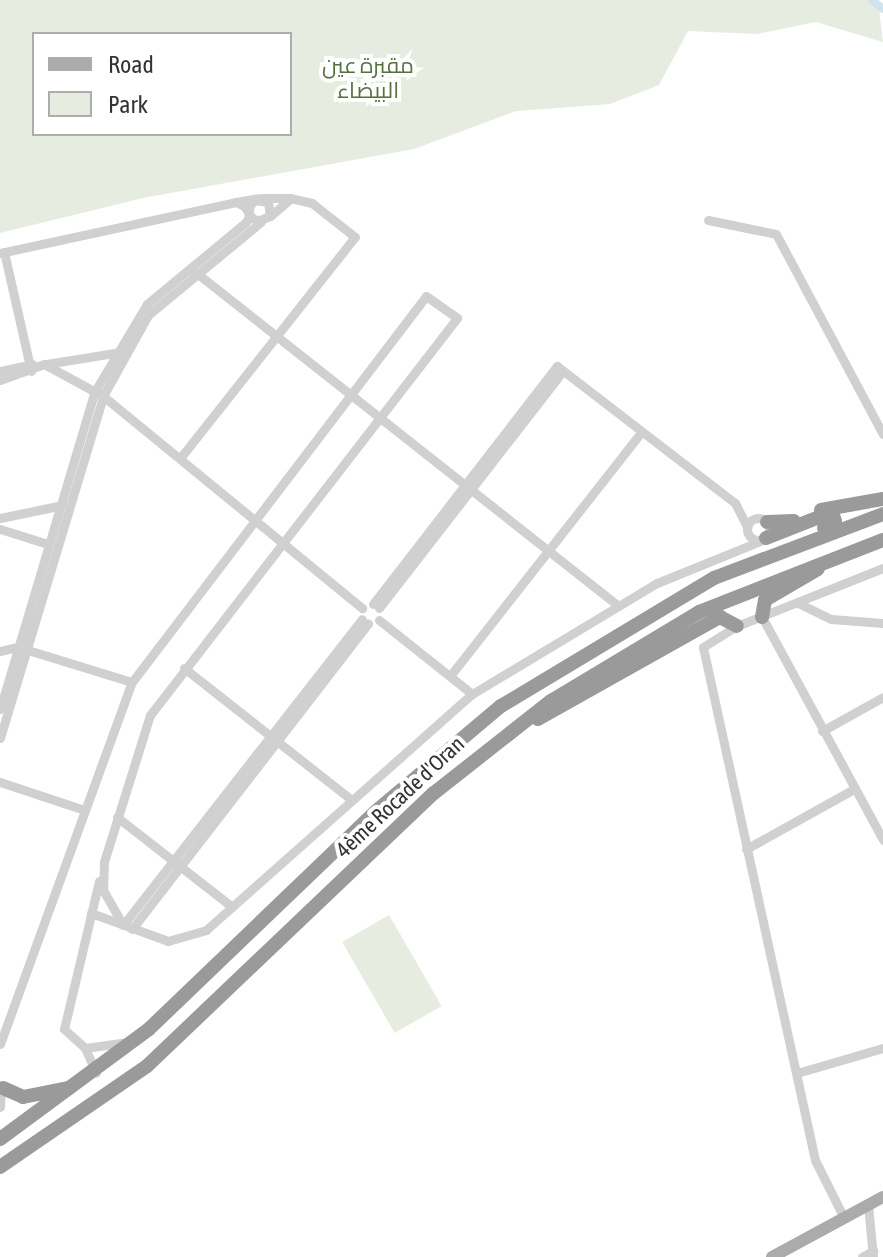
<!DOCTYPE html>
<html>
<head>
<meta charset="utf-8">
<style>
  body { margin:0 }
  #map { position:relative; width:883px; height:1257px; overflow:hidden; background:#fff; font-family:"Asap Condensed",Cairo,sans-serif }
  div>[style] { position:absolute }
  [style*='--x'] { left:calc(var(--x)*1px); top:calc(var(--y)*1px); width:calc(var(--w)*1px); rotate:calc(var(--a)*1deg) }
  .green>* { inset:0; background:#e6ecdf; transform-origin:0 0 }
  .canal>* { height:8px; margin:-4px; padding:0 4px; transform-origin:4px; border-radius:4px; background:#cfe2ee }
  .minor>* { height:9px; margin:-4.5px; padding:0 4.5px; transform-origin:4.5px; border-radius:4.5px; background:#d0d0d0 }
  .minor>.ring { margin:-4.5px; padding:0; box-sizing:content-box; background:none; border:9px solid #d0d0d0; border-radius:50% }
  .major>* { height:12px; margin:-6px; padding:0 6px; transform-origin:6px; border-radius:6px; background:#ababab }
  .highway>* { height:14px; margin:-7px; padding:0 7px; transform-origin:7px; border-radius:7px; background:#9a9a9a }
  span { translate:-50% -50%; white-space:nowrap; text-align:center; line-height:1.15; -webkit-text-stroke:8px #fff; paint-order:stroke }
  .park-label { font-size:22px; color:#56703f }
  .street-label { font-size:22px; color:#333 }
  .legend { position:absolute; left:32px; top:32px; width:260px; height:104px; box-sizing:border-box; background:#fff; border:2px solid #adadad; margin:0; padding:10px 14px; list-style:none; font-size:24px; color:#333 }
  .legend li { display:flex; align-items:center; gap:16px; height:40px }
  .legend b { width:40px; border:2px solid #adadad }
</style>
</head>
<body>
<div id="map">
  <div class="green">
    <div style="clip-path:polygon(evenodd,0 0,878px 0,883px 42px,816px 22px,757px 34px,688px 31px,659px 85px,610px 104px,516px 111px,414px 149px,143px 198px,0 233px,0 0,290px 34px,290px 134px,34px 134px,34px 34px,290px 34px)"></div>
    <div style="left:389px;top:915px;width:105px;height:54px;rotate:60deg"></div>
  </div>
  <div class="canal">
    <div style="--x:872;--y:0;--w:14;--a:39"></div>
  </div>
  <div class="minor">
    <div style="--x:262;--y:198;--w:29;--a:0"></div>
    <div style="--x:291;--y:198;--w:28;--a:139"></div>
    <div style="--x:708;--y:220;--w:69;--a:11.6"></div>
    <div style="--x:776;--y:234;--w:227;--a:61.9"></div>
    <div style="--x:4;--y:252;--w:122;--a:77.2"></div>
    <div style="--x:0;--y:253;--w:241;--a:-12.2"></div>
    <div style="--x:194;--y:271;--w:538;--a:38.28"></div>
    <div style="--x:44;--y:364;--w:67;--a:28.5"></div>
    <div style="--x:103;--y:396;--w:335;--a:39.3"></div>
    <div style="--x:46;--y:364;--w:70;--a:-9.1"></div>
    <div style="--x:0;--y:371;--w:33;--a:-12"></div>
    <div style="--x:0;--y:380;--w:47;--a:-20"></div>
    <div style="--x:181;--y:457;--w:280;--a:-51.7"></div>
    <div style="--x:355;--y:237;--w:55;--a:-141.7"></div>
    <div style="--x:312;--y:203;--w:22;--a:-167"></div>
    <div class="ring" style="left:747px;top:518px;width:13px;height:13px"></div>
    <div style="--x:0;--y:518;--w:64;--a:-11.7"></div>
    <div style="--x:0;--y:529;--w:50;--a:17.4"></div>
    <div style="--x:798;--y:603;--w:37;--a:26"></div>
    <div style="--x:831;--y:619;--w:52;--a:4.4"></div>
    <div style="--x:373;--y:604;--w:301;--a:-52.3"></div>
    <div style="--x:557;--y:366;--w:225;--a:37.6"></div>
    <div style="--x:735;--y:503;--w:27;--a:63"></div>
    <div style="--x:379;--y:608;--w:300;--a:-52.2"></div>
    <div style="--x:762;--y:617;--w:254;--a:61.5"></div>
    <div style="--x:379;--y:620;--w:119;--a:38.5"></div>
    <div style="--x:0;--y:651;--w:18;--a:-13"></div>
    <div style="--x:18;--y:647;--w:119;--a:17.1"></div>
    <div style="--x:184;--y:668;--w:209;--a:38.2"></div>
    <div style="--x:450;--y:676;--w:310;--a:-51.9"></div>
    <div style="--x:0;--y:709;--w:332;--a:-73.4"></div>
    <div style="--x:95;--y:391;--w:101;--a:-59.1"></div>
    <div style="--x:147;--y:304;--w:127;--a:-39.6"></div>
    <div style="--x:245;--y:223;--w:5;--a:-53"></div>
    <div style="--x:248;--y:219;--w:6;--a:-81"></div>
    <div style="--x:249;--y:213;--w:4;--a:-90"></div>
    <div style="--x:249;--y:209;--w:4;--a:-76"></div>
    <div style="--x:250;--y:205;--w:7;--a:-45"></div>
    <div style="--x:255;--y:200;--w:13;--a:9"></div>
    <div style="--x:268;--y:202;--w:14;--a:82"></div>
    <div style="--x:270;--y:216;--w:14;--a:159"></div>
    <div style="--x:257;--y:221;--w:9;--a:-144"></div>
    <div style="--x:250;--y:216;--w:3;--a:-108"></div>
    <div style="--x:249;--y:213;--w:9;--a:-126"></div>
    <div style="--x:244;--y:206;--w:9;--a:-153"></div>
    <div style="--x:236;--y:202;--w:22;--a:-10"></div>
    <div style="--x:822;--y:731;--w:70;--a:-29.1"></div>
    <div style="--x:0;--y:738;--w:357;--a:-73.2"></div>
    <div style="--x:103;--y:396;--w:93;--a:-60.9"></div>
    <div style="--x:148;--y:315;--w:146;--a:-39.5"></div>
    <div style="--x:0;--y:782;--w:89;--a:18.4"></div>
    <div style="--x:117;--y:817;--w:146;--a:38"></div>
    <div style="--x:746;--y:849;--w:124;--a:-29.1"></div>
    <div style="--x:99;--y:881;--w:152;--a:103.3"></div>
    <div style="--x:64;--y:1029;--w:28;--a:42"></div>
    <div style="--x:85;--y:1048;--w:42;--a:-8.1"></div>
    <div style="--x:91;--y:913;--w:82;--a:20"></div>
    <div style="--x:168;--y:941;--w:40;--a:-16"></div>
    <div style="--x:206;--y:930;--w:356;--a:-41.6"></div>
    <div style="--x:472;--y:694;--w:216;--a:-31"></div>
    <div style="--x:657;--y:583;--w:114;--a:-22.1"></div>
    <div style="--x:132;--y:929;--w:386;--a:-52.3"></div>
    <div style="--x:0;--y:1044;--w:385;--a:-70"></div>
    <div style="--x:132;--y:682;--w:485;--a:-52.7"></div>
    <div style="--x:426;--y:296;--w:38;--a:35"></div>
    <div style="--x:457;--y:318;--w:502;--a:127.71"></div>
    <div style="--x:150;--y:715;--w:154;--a:107.4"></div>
    <div style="--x:104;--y:862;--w:28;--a:92"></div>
    <div style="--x:103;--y:890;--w:40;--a:60.3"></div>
    <div style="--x:123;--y:925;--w:388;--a:-52"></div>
    <div style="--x:85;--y:1048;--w:27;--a:66"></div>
    <div style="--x:797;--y:1073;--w:90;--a:-16.2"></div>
    <div style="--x:0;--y:1107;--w:21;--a:-87"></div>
    <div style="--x:868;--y:1205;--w:52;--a:84.5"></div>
    <div style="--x:844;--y:1218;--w:65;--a:-116.6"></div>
    <div style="--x:815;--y:1160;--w:525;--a:-102.32"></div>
    <div style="--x:703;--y:647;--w:40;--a:-32"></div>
    <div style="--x:737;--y:626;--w:157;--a:-21.7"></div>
    <div style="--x:862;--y:1257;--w:13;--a:-29"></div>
  </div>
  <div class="major">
    <div style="--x:772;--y:1257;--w:126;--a:-28.4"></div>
  </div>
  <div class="highway">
    <div style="--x:821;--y:510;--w:63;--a:-10.1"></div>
    <div style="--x:767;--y:522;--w:27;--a:-2"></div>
    <div style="--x:766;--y:538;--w:71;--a:-21.5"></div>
    <div style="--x:832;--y:512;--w:9;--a:72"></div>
    <div style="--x:835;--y:521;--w:13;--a:148"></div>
    <div style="--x:762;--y:617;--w:17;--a:-80"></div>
    <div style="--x:765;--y:600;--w:61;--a:-30.3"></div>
    <div style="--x:538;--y:719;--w:209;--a:-29.3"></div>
    <div style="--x:720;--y:617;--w:19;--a:28"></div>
    <div style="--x:3;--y:1088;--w:22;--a:24"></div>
    <div style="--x:23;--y:1097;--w:47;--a:-11.1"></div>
    <div style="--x:0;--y:1139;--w:185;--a:-36.4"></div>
    <div style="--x:149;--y:1029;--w:313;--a:-43.8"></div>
    <div style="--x:375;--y:812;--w:165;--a:-40.1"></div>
    <div style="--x:501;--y:706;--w:249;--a:-31"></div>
    <div style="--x:714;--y:578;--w:181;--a:-20.7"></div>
    <div style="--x:0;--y:1167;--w:178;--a:-34.5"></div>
    <div style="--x:147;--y:1066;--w:396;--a:-43.6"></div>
    <div style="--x:434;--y:793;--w:149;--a:-38.2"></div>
    <div style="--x:551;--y:701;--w:173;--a:-31"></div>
    <div style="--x:699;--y:612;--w:198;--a:-21.4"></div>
  </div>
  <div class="park-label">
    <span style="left:368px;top:78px">مقبرة عين<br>البيضاء</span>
  </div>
  <div class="street-label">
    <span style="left:400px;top:797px;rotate:-43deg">4ème Rocade d'Oran</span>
  </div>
  <ul class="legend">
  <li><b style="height:10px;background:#ababab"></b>Road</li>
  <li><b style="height:22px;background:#e6ecdf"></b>Park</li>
  </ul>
</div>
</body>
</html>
